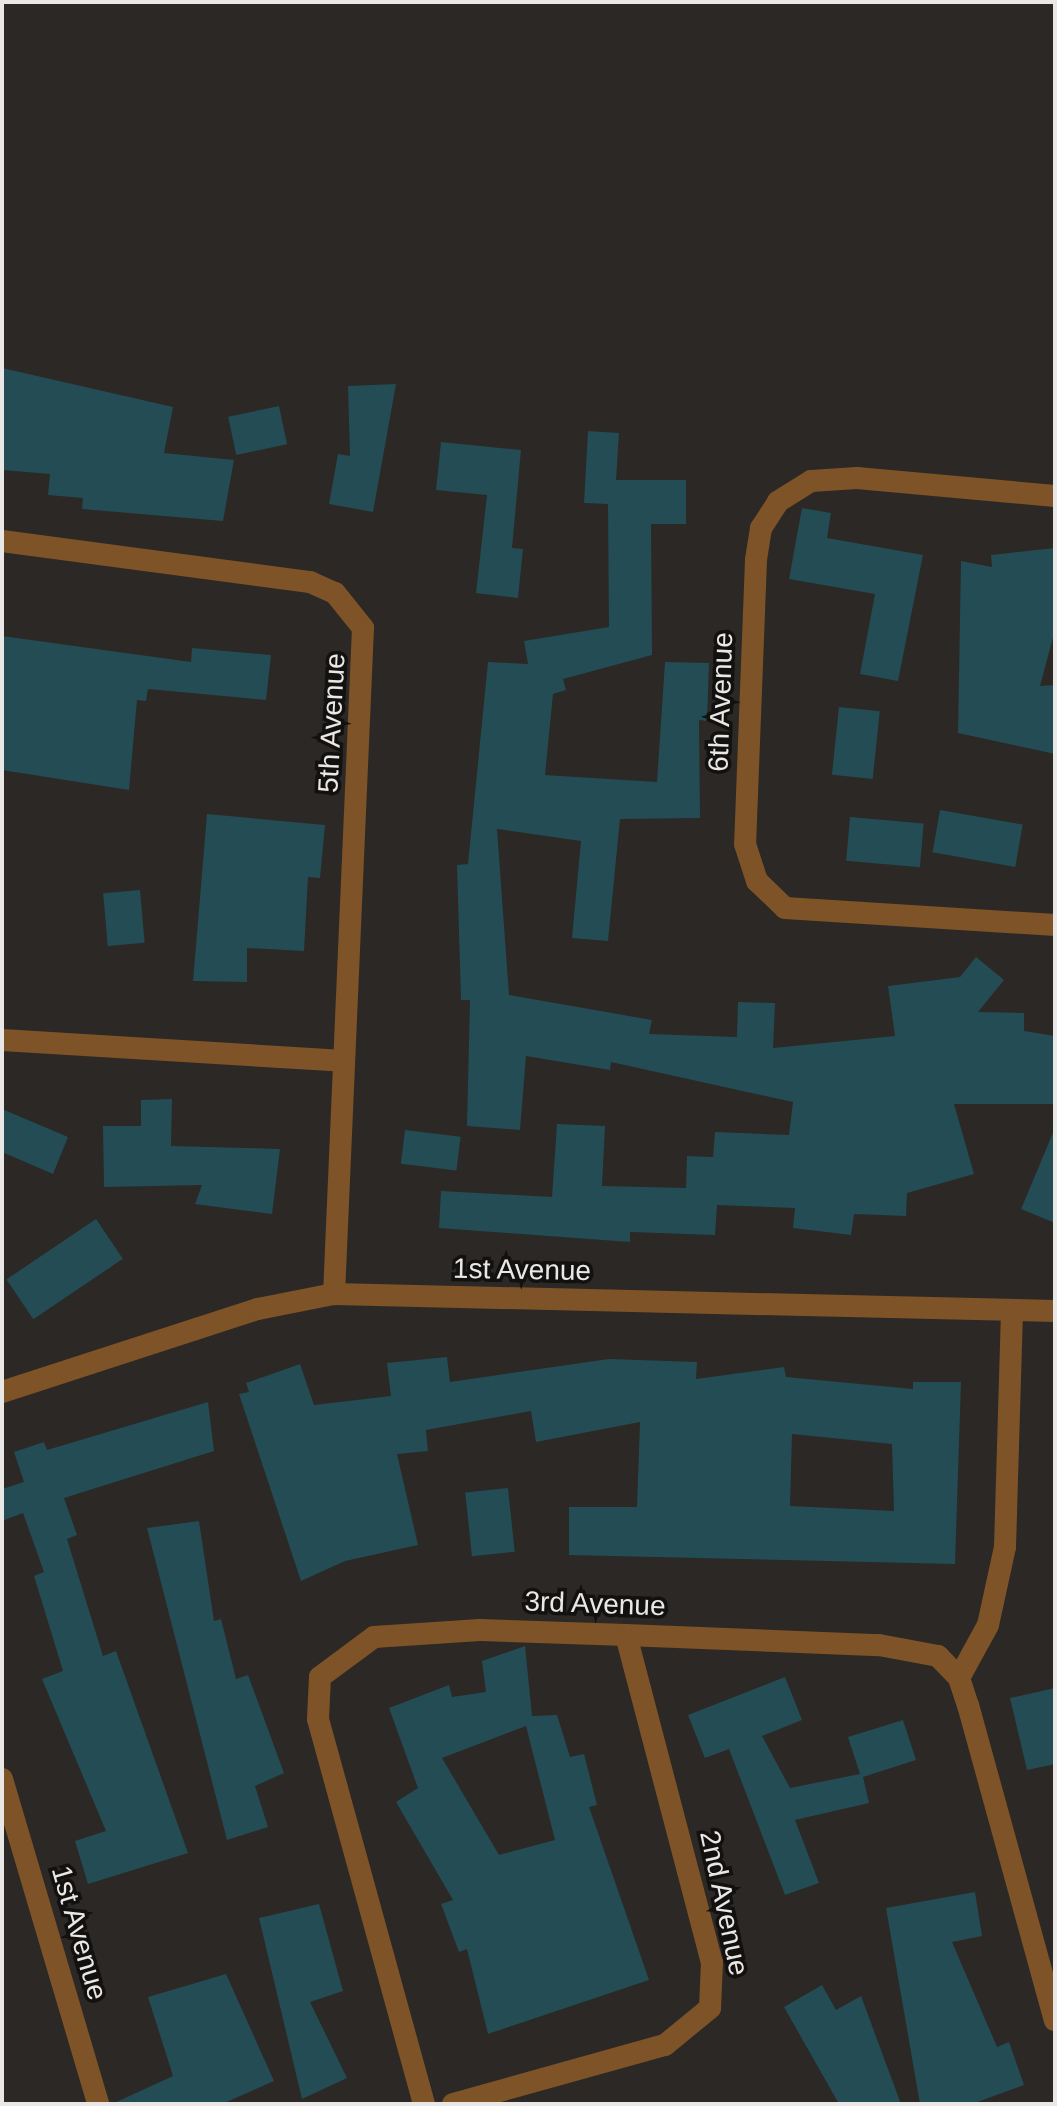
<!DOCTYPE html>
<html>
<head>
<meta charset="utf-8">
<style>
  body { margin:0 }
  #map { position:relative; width:1057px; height:2106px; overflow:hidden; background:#2b2825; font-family:Arial,sans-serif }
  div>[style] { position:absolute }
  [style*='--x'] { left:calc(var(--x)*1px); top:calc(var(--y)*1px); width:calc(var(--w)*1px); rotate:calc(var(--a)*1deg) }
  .building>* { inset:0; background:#234c55; transform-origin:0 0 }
  .minor>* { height:22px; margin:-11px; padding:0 11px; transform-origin:11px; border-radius:11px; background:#7e5327 }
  span { translate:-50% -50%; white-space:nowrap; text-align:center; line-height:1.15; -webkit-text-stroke:7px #12110f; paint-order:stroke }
  .street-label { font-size:28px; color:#eae8e6 }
  .frame { position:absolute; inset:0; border:4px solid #eae8e6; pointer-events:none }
</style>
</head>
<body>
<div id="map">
  <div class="building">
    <div style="clip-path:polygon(2px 368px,173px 407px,164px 453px,234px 460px,223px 521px,82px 509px,83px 498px,48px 495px,50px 474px,2px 470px)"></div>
    <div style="clip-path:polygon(396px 384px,373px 512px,329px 504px,338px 454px,350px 456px,348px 386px)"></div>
    <div style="left:279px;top:406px;width:39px;height:52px;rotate:78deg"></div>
    <div style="clip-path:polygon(588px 431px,619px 433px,616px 480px,686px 480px,686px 524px,651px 524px,652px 655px,563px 679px,566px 690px,553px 694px,545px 775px,657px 782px,665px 662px,709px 663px,707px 721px,699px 720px,700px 818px,620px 819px,608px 941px,572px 938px,581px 841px,497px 829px,509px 995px,652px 1020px,649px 1034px,737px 1037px,738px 1002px,775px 1003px,773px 1048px,895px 1036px,888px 986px,960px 977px,976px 957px,1004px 980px,978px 1012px,1024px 1013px,1024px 1031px,1055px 1036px,1055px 1104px,954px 1104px,974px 1174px,907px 1193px,906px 1216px,854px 1214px,851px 1235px,793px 1228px,795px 1208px,717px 1205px,715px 1235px,630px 1232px,630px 1242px,439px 1228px,441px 1191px,552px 1197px,557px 1124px,605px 1126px,602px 1186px,686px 1188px,687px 1156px,713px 1157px,715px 1132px,789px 1135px,793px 1102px,611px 1062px,610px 1070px,526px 1056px,520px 1130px,467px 1126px,470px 1000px,461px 1000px,457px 865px,468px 864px,488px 662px,528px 664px,524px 641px,609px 627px,608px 504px,584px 503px)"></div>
    <div style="clip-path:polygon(441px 442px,521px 450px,512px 548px,523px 549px,518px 598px,476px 593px,487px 495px,436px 490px)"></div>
    <div style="clip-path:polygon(802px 508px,831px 513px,827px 538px,923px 555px,898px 681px,860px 674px,875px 594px,789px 579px)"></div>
    <div style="clip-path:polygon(1055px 548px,1055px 630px,1040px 686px,1055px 685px,1055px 754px,958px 733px,961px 561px,992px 567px,991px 555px)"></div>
    <div style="clip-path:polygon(2px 636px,191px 662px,192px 648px,271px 655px,266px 700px,148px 689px,146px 701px,137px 700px,129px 790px,2px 770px)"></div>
    <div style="left:839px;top:707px;width:41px;height:68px;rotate:6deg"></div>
    <div style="left:940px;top:810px;width:84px;height:43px;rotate:10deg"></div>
    <div style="clip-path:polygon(207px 814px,325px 825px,320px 878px,308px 877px,304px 951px,247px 948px,247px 982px,193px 981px)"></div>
    <div style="left:850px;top:817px;width:74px;height:44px;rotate:5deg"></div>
    <div style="left:140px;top:890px;width:53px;height:37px;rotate:85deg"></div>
    <div style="clip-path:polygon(172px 1099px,171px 1146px,280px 1149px,272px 1214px,195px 1204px,202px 1185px,104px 1187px,103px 1126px,141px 1126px,141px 1100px)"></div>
    <div style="clip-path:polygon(2px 1109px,68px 1137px,53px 1174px,2px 1152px)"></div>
    <div style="clip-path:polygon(1055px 1128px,1055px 1223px,1021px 1209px)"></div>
    <div style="left:405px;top:1130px;width:56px;height:34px;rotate:7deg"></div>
    <div style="left:96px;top:1219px;width:48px;height:108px;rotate:56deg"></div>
    <div style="clip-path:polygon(evenodd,447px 1357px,450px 1382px,609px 1359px,697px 1362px,696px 1379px,784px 1367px,786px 1377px,913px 1389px,913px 1382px,961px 1382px,955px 1564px,569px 1555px,569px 1507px,637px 1507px,640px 1422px,536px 1442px,531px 1411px,426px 1430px,428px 1451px,397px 1454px,418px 1545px,345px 1561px,301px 1581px,239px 1394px,249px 1392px,246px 1383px,300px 1364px,314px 1405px,391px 1396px,387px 1363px,447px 1357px,792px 1434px,892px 1444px,894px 1511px,790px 1506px,792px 1434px)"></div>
    <div style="clip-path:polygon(208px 1402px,214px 1451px,64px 1498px,77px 1535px,67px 1539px,103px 1656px,116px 1651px,188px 1853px,88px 1884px,75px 1841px,106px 1831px,42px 1679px,63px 1671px,34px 1576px,44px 1572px,23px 1513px,2px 1521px,2px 1489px,24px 1482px,14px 1452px,44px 1442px,47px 1450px)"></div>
    <div style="left:508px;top:1488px;width:64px;height:43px;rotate:84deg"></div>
    <div style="clip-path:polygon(199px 1521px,214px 1621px,221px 1619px,236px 1679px,248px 1675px,284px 1773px,255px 1786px,268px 1827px,227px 1840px,147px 1528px)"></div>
    <div style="clip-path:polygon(evenodd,525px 1646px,532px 1716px,557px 1715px,570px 1757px,584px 1754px,597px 1805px,589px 1807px,649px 1980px,488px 2034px,467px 1949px,459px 1952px,441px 1904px,453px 1900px,396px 1802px,418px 1788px,389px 1708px,449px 1685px,452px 1697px,486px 1692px,482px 1661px,525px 1646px,526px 1726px,555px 1840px,499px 1855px,442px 1758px,526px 1726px)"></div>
    <div style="clip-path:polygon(785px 1677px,802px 1720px,762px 1736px,790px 1788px,860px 1774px,848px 1737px,903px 1720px,916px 1760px,863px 1777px,869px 1803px,795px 1820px,819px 1883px,785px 1895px,729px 1749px,705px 1758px,688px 1715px)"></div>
    <div style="clip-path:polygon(1055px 1688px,1055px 1764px,1027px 1770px,1010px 1698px)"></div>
    <div style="clip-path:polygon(975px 1892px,982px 1936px,952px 1942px,997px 2047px,1009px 2042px,1024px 2085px,972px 2104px,920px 2104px,886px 1908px)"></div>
    <div style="clip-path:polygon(319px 1904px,343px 1991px,310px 2002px,347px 2078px,302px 2099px,259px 1918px)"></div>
    <div style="clip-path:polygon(226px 1974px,274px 2081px,222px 2104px,112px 2104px,173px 2076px,148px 1997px)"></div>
    <div style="clip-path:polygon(822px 1985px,836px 2010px,861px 1996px,901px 2104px,839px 2104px,784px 2007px)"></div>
  </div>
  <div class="minor">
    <div style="--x:1055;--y:496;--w:199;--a:-174.8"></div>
    <div style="--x:857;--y:478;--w:46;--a:176.3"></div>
    <div style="--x:811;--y:481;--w:39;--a:148"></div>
    <div style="--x:778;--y:502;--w:31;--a:123"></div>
    <div style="--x:761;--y:528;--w:32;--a:99"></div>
    <div style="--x:756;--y:560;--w:284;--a:92.2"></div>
    <div style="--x:745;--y:844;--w:39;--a:72"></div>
    <div style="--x:757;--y:881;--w:39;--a:44"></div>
    <div style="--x:785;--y:908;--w:271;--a:3.6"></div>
    <div style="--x:2;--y:541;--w:311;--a:7.6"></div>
    <div style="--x:310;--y:582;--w:27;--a:24"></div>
    <div style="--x:335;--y:593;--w:45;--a:51.3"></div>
    <div style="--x:363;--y:628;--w:667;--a:92.49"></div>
    <div style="--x:2;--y:1040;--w:342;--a:3.5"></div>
    <div style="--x:2;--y:1392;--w:269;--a:-18"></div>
    <div style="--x:258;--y:1309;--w:77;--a:-11.2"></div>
    <div style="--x:334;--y:1294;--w:721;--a:1.35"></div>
    <div style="--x:959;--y:1678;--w:60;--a:-61.3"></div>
    <div style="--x:988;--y:1625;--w:80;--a:-77.7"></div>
    <div style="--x:1005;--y:1547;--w:237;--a:-88.3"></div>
    <div style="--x:2;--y:1779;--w:339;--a:73.5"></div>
    <div style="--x:424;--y:2104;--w:399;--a:-105.4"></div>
    <div style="--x:318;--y:1719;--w:42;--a:-87.3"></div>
    <div style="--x:320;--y:1677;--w:67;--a:-36.5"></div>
    <div style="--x:374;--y:1637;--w:106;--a:-3.8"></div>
    <div style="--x:480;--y:1630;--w:146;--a:2"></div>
    <div style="--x:626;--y:1635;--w:253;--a:2.3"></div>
    <div style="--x:879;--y:1645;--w:60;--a:10.6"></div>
    <div style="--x:938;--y:1656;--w:30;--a:46"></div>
    <div style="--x:959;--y:1678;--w:28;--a:72"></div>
    <div style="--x:968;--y:1705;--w:327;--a:74.6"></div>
    <div style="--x:453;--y:2104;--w:220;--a:-15.6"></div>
    <div style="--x:665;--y:2045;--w:58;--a:-39.4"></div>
    <div style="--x:710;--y:2008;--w:45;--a:-87.5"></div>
    <div style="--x:712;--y:1963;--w:339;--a:-104.7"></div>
  </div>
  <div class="street-label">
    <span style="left:721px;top:702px;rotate:-88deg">6th Avenue</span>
    <span style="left:332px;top:723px;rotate:-87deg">5th Avenue</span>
    <span style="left:522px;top:1270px;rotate:1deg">1st Avenue</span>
    <span style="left:595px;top:1604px;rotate:2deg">3rd Avenue</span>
    <span style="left:724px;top:1903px;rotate:78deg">2nd Avenue</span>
    <span style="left:79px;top:1933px;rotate:74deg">1st Avenue</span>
  </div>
  <div class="frame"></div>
</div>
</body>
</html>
